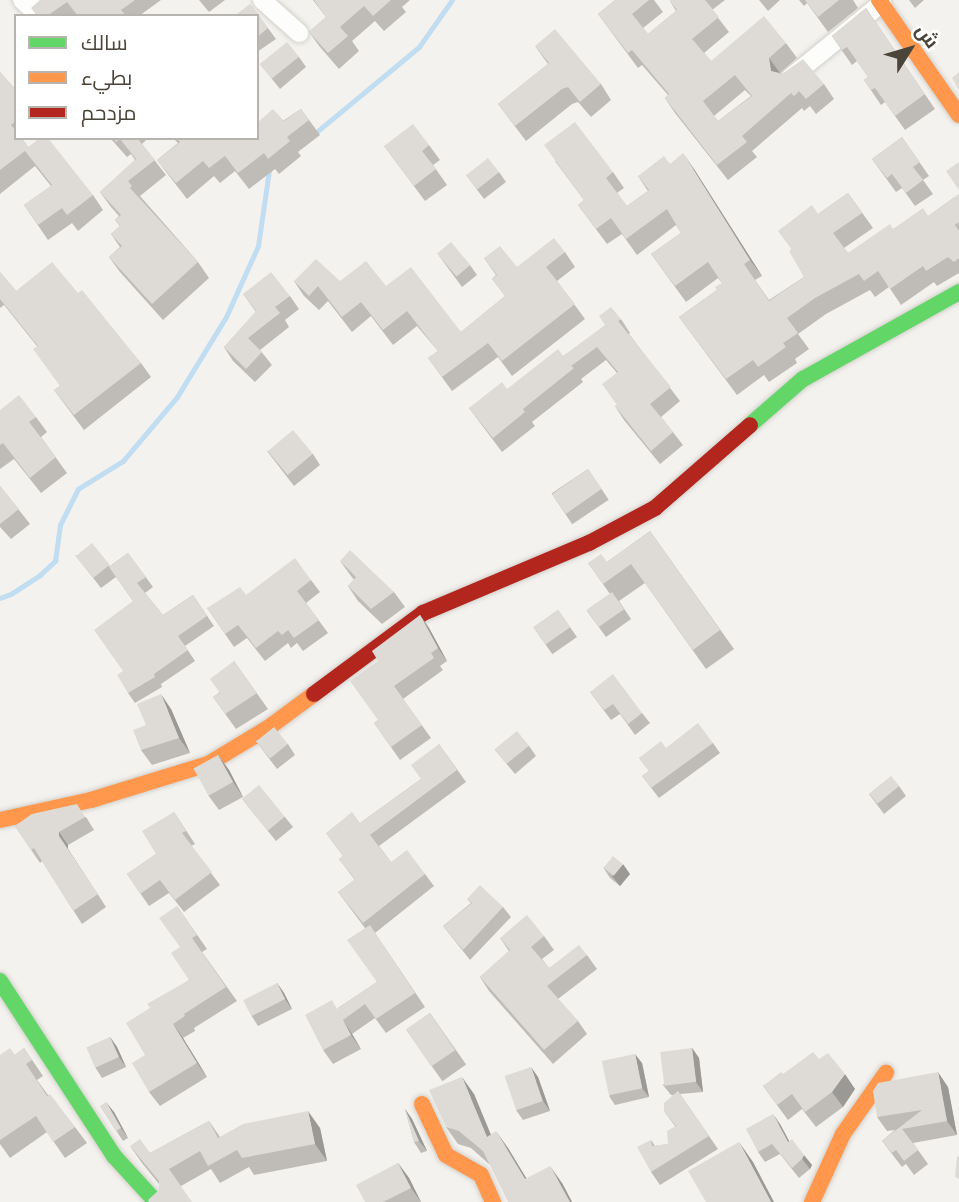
<!DOCTYPE html>
<html>
<head>
<meta charset="utf-8">
<style>
  body { margin:0 }
  #map { position:relative; width:959px; height:1202px; overflow:hidden; background:#f4f2ee; font-family:Karla,Cairo,sans-serif }
  div>[style] { position:absolute }
  [style*='--x'] { left:calc(var(--x)*1px); top:calc(var(--y)*1px); width:calc(var(--w)*1px); rotate:calc(var(--a)*1deg) }
  .stream>* { height:4.5px; margin:-2.25px; padding:0 2.25px; transform-origin:2.25px; border-radius:2.25px; background:#c0ddf1 }
  .roads { filter:drop-shadow(0 0 2px #d2d0cb) drop-shadow(0 0 2px #d2d0cb) }
  .street>* { height:18px; margin:-9px; padding:0 9px; transform-origin:9px; border-radius:9px; background:#fdfdfc }
  .fast>* { height:16px; margin:-8px; padding:0 8px; transform-origin:8px; border-radius:8px; background:#63d668 }
  .slow>* { height:16px; margin:-8px; padding:0 8px; transform-origin:8px; border-radius:8px; background:#ff974d }
  .jam>* { height:16px; margin:-8px; padding:0 8px; transform-origin:8px; border-radius:8px; background:#b3261e }
  .wall>* { inset:0; background:#bfbcb8; transform-origin:0 0 }
  .shaded-wall>* { inset:0; background:#9b9996 }
  .building>* { inset:0; background:#dedbd6; transform-origin:0 0 }
  span { translate:-50% -50%; white-space:nowrap; text-align:center; line-height:1.15; -webkit-text-stroke:7px #fff; paint-order:stroke }
  .legend { position:absolute; left:14px; top:14px; width:245px; height:126px; box-sizing:border-box; background:#fff; border:2px solid #b7b4b0; margin:0; padding:9px 12px; list-style:none; font-size:21px; color:#4b4439 }
  .legend li { display:flex; align-items:center; gap:14px; height:35px }
  .legend b { width:35px; border:2px solid #b7b4b0 }
  .north { position:absolute; left:875px; top:14px; width:70px; height:70px; -webkit-text-stroke:5px #fff; paint-order:stroke; rotate:53deg; font-size:19px; font-weight:700; line-height:28px; text-align:center; color:#4b4439 }
  .north::after { content:''; display:block; margin:auto; width:24px; height:32px; background:#4b4439; clip-path:polygon(50% 0,100% 100%,50% 72%,0 100%) }
</style>
</head>
<body>
<div id="map">
  <div class="stream">
    <div style="--x:313;--y:135;--w:138;--a:-39.7"></div>
    <div style="--x:419;--y:47;--w:57;--a:-54.9"></div>
    <div style="--x:0;--y:598;--w:12;--a:-20"></div>
    <div style="--x:11;--y:594;--w:35;--a:-33"></div>
    <div style="--x:40;--y:575;--w:21;--a:-43"></div>
    <div style="--x:55;--y:561;--w:36;--a:-82"></div>
    <div style="--x:60;--y:525;--w:40;--a:-63.4"></div>
    <div style="--x:78;--y:489;--w:53;--a:-31.9"></div>
    <div style="--x:123;--y:461;--w:84;--a:-49.8"></div>
    <div style="--x:177;--y:397;--w:94;--a:-58.5"></div>
    <div style="--x:226;--y:317;--w:78;--a:-65.7"></div>
    <div style="--x:258;--y:246;--w:76;--a:-81.7"></div>
  </div>
  <div class="roads">
    <div class="street">
      <div style="--x:22;--y:0;--w:16;--a:43"></div>
      <div style="--x:34;--y:11;--w:17;--a:-40"></div>
      <div style="--x:262;--y:0;--w:50;--a:41.7"></div>
      <div style="--x:790;--y:78;--w:119;--a:-39.2"></div>
    </div>
    <div class="fast">
      <div style="--x:750;--y:425;--w:70;--a:-41"></div>
      <div style="--x:803;--y:379;--w:179;--a:-29.1"></div>
      <div style="--x:0;--y:981;--w:209;--a:56.9"></div>
      <div style="--x:114;--y:1156;--w:62;--a:47.6"></div>
    </div>
    <div class="slow">
      <div style="--x:879;--y:0;--w:140;--a:55.2"></div>
      <div style="--x:0;--y:820;--w:93;--a:-12.4"></div>
      <div style="--x:91;--y:800;--w:122;--a:-17.1"></div>
      <div style="--x:208;--y:764;--w:70;--a:-31"></div>
      <div style="--x:268;--y:728;--w:57;--a:-36.5"></div>
      <div style="--x:422;--y:1104;--w:56;--a:64.8"></div>
      <div style="--x:446;--y:1155;--w:40;--a:29.7"></div>
      <div style="--x:481;--y:1175;--w:30;--a:66"></div>
      <div style="--x:812;--y:1202;--w:75;--a:-65.5"></div>
      <div style="--x:843;--y:1134;--w:75;--a:-54.8"></div>
    </div>
    <div class="jam">
      <div style="--x:314;--y:694;--w:136;--a:-36.6"></div>
      <div style="--x:423;--y:613;--w:180;--a:-22.9"></div>
      <div style="--x:589;--y:543;--w:75;--a:-27.9"></div>
      <div style="--x:655;--y:508;--w:126;--a:-41.1"></div>
    </div>
  </div>
  <div class="wall">
    <div style="clip-path:polygon(40px 0,161px 0,139px 16px,77px 16px,76px 14px,74px 16px,37px 16px)"></div>
    <div style="clip-path:polygon(199px 0,225px 0,209px 12px)"></div>
    <div style="clip-path:polygon(313px 0,410px 0,402px 7px,406px 12px,384px 31px,375px 21px,352px 41px,359px 51px,339px 69px,320px 47px,309px 32px,326px 17px)"></div>
    <div style="clip-path:polygon(evenodd,615px 0,654px 0,663px 12px,643px 28px,648px 34px,676px 11px,670px 1px,671px 0,725px 0,712px 10px,729px 32px,704px 53px,711px 61px,786px 43px,797px 58px,780px 73px,824px 84px,834px 99px,816px 114px,810px 106px,804px 111px,802px 108px,752px 151px,757px 157px,728px 180px,675px 113px,665px 98px,668px 95px,642px 65px,638px 68px,598px 14px,615px 0,745px 90px,751px 96px,718px 121px,714px 116px,745px 90px)"></div>
    <div style="clip-path:polygon(759px 0,780px 0,768px 11px)"></div>
    <div style="clip-path:polygon(799px 0,853px 0,858px 8px,828px 32px,807px 3px,804px 6px)"></div>
    <div style="clip-path:polygon(909px 0,924px 0,915px 8px)"></div>
    <div style="clip-path:polygon(250px 4px,276px 39px,257px 52px,257px 16px)"></div>
    <div style="clip-path:polygon(866px 8px,935px 109px,905px 130px,885px 102px,881px 105px,864px 80px,868px 77px,857px 61px,852px 65px,832px 36px)"></div>
    <div style="clip-path:polygon(535px 46px,601px 84px,611px 100px,591px 117px,578px 102px,572px 104px,526px 141px,498px 104px,548px 64px)"></div>
    <div style="clip-path:polygon(299px 57px,306px 67px,280px 89px,260px 64px)"></div>
    <div style="clip-path:polygon(0 72px,16px 90px,16px 138px,24px 138px,23px 140px,28px 147px,93px 195px,103px 210px,78px 231px,72px 223px,48px 240px,24px 205px,51px 186px,35px 166px,0 194px)"></div>
    <div style="clip-path:polygon(301px 109px,320px 135px,298px 152px,301px 156px,279px 174px,275px 169px,249px 189px,235px 171px,220px 183px,214px 176px,187px 199px,157px 160px,178px 143px,173px 138px,257px 138px)"></div>
    <div style="clip-path:polygon(902px 137px,929px 176px,923px 180px,933px 194px,915px 206px,902px 188px,896px 192px,872px 159px)"></div>
    <div style="clip-path:polygon(110px 138px,148px 138px,142px 144px,166px 175px,140px 196px,198px 262px,209px 278px,163px 320px,120px 272px,109px 257px,120px 247px,111px 234px,120px 226px,115px 220px,119px 216px,111px 207px,100px 192px,135px 160px,131px 154px,127px 157px)"></div>
    <div style="clip-path:polygon(429px 145px,440px 160px,433px 165px,447px 185px,425px 201px,384px 146px)"></div>
    <div style="clip-path:polygon(555px 161px,613px 172px,624px 188px,617px 193px,627px 206px,648px 191px,638px 176px,670px 164px,694px 169px,762px 276px,755px 280px,769px 300px,804px 277px,791px 250px,818px 214px,848px 193px,873px 228px,844px 248px,848px 253px,893px 229px,928px 216px,959px 194px,959px 273px,937px 286px,934px 282px,901px 305px,889px 287px,875px 297px,870px 290px,826px 314px,798px 334px,809px 349px,795px 359px,797px 363px,769px 382px,764px 375px,737px 395px,679px 317px,717px 290px,722px 283px,718px 278px,686px 302px,651px 254px,681px 233px,676px 225px,637px 255px,622px 234px,607px 244px,578px 205px,584px 200px)"></div>
    <div style="clip-path:polygon(499px 172px,506px 182px,484px 199px,466px 175px)"></div>
    <div style="clip-path:polygon(565px 252px,575px 267px,557px 281px,585px 319px,512px 376px,498px 357px,452px 391px,428px 358px,438px 351px,417px 326px,393px 345px,371px 316px,352px 332px,328px 301px,319px 310px,304px 296px,294px 281px,340px 281px,386px 286px,461px 332px,505px 296px,492px 279px,496px 275px,484px 258px,517px 267px)"></div>
    <div style="clip-path:polygon(437px 253px,470px 265px,477px 275px,462px 287px)"></div>
    <div style="clip-path:polygon(0 272px,16px 291px,78px 293px,141px 363px,151px 377px,84px 430px,54px 390px,60px 386px,37px 346px,4px 305px,0 308px)"></div>
    <div style="clip-path:polygon(243px 294px,290px 296px,299px 309px,285px 320px,289px 327px,260px 350px,272px 365px,255px 382px,233px 361px,224px 347px,256px 312px)"></div>
    <div style="clip-path:polygon(621px 319px,630px 333px,629px 334px,680px 401px,661px 417px,683px 445px,660px 464px,624px 420px,615px 406px,617px 405px,617px 373px,606px 360px,581px 379px,583px 382px,532px 422px,535px 426px,502px 452px,469px 408px,507px 389px,563px 356px)"></div>
    <div style="clip-path:polygon(0 410px,36px 417px,47px 432px,41px 437px,67px 473px,41px 493px,14px 459px,0 469px)"></div>
    <div style="clip-path:polygon(267px 451px,313px 454px,320px 465px,294px 486px)"></div>
    <div style="left:588px;top:469px;width:37px;height:44px;rotate:56deg"></div>
    <div style="clip-path:polygon(0 486px,30px 524px,11px 539px,0 527px)"></div>
    <div style="clip-path:polygon(650px 531px,734px 649px,706px 669px,645px 583px,619px 601px,631px 619px,606px 637px,587px 611px,610px 594px,588px 563px,607px 562px)"></div>
    <div style="clip-path:polygon(128px 553px,153px 587px,145px 593px,163px 615px,193px 595px,214px 626px,185px 646px,195px 661px,161px 684px,162px 687px,135px 703px,128px 693px,123px 671px,133px 601px,116px 577px,101px 588px,75px 555px,110px 566px)"></div>
    <div style="clip-path:polygon(340px 561px,394px 592px,405px 607px,382px 624px,358px 601px,348px 586px,354px 580px)"></div>
    <div style="clip-path:polygon(311px 580px,320px 592px,306px 603px,328px 633px,303px 651px,297px 643px,291px 648px,288px 643px,265px 661px,247px 638px,234px 647px,207px 608px,246px 595px)"></div>
    <div style="left:558px;top:610px;width:33px;height:30px;rotate:55deg"></div>
    <div style="clip-path:polygon(420px 615px,429px 628px,447px 661px,440px 666px,443px 670px,403px 699px,431px 738px,400px 760px,374px 723px,378px 720px,378px 661px)"></div>
    <div style="clip-path:polygon(234px 661px,268px 709px,236px 729px,213px 697px,219px 693px)"></div>
    <div style="clip-path:polygon(590px 692px,642px 713px,650px 723px,635px 735px,620px 714px,611px 720px)"></div>
    <div style="clip-path:polygon(171px 709px,190px 753px,152px 765px,141px 750px,146px 725px)"></div>
    <div style="clip-path:polygon(255px 740px,288px 744px,295px 755px,277px 769px)"></div>
    <div style="clip-path:polygon(713px 743px,720px 753px,659px 798px,642px 776px,649px 771px,639px 758px,666px 748px)"></div>
    <div style="clip-path:polygon(439px 744px,466px 782px,379px 846px,391px 862px,425px 874px,434px 886px,375px 933px,425px 1007px,386px 1033px,375px 1018px,352px 1034px,361px 1049px,333px 1064px,323px 1050px,338px 1008px,377px 982px,365px 928px,338px 892px,355px 880px,339px 859px,343px 856px,326px 833px,360px 823px,421px 779px)"></div>
    <div style="clip-path:polygon(529px 746px,536px 756px,515px 774px,495px 750px)"></div>
    <div style="clip-path:polygon(218px 755px,229px 770px,243px 797px,219px 810px,208px 795px)"></div>
    <div style="clip-path:polygon(899px 786px,906px 796px,884px 814px,869px 794px)"></div>
    <div style="clip-path:polygon(242px 799px,285px 817px,293px 827px,276px 841px)"></div>
    <div style="clip-path:polygon(174px 812px,195px 844px,191px 846px,220px 885px,184px 912px,169px 893px,149px 906px,127px 874px,156px 854px)"></div>
    <div style="clip-path:polygon(32px 814px,86px 817px,94px 830px,68px 845px,68px 849px,106px 907px,82px 924px,42px 861px,40px 863px,15px 826px)"></div>
    <div style="clip-path:polygon(603px 867px,630px 874px,620px 886px,610px 878px)"></div>
    <div style="clip-path:polygon(467px 899px,503px 907px,511px 917px,470px 960px,443px 926px,471px 903px)"></div>
    <div style="clip-path:polygon(177px 906px,207px 949px,202px 952px,237px 1001px,194px 1028px,195px 1031px,183px 1038px,207px 1077px,160px 1106px,149px 1092px,145px 1055px,150px 1008px,189px 980px,180px 947px)"></div>
    <div style="clip-path:polygon(544px 936px,554px 950px,542px 959px,549px 968px,587px 955px,597px 969px,558px 999px,578px 1021px,587px 1034px,553px 1064px,489px 991px,480px 977px,509px 951px,500px 938px)"></div>
    <div style="clip-path:polygon(277px 983px,284px 993px,292px 1009px,258px 1026px,251px 1015px)"></div>
    <div style="left:430px;top:1013px;width:63px;height:29px;rotate:55deg"></div>
    <div style="clip-path:polygon(110px 1037px,117px 1047px,126px 1067px,102px 1078px,95px 1067px)"></div>
    <div style="clip-path:polygon(24px 1048px,43px 1076px,37px 1080px,48px 1095px,75px 1127px,87px 1143px,65px 1158px,47px 1132px,10px 1158px,0 1144px,0 1055px,15px 1055px)"></div>
    <div style="clip-path:polygon(692px 1048px,699px 1058px,703px 1092px,680px 1094px,718px 1149px,660px 1185px,651px 1172px,651px 1140px,655px 1146px,668px 1144px,675px 1126px,664px 1111px,673px 1095px,671px 1095px,663px 1085px)"></div>
    <div style="clip-path:polygon(819px 1059px,855px 1089px,843px 1107px,816px 1127px,802px 1109px,788px 1120px,763px 1086px,783px 1074px)"></div>
    <div style="clip-path:polygon(642px 1063px,649px 1097px,615px 1105px,609px 1096px)"></div>
    <div style="clip-path:polygon(538px 1077px,550px 1111px,523px 1120px,516px 1110px)"></div>
    <div style="clip-path:polygon(948px 1087px,957px 1135px,913px 1143px,928px 1164px,914px 1175px,906px 1164px,902px 1167px,882px 1141px,895px 1130px,887px 1131px,877px 1117px)"></div>
    <div style="clip-path:polygon(474px 1094px,490px 1134px,508px 1148px,526px 1178px,562px 1183px,572px 1202px,489px 1164px,471px 1148px,458px 1144px,446px 1127px)"></div>
    <div style="clip-path:polygon(100px 1106px,114px 1112px,128px 1138px,123px 1141px)"></div>
    <div style="clip-path:polygon(405px 1109px,412px 1119px,427px 1151px,421px 1153px,414px 1142px)"></div>
    <div style="clip-path:polygon(209px 1121px,220px 1137px,320px 1128px,327px 1161px,254px 1175px,249px 1167px,220px 1183px,211px 1169px,181px 1186px,159px 1190px,159px 1184px,142px 1163px,130px 1146px,150px 1153px)"></div>
    <div style="clip-path:polygon(780px 1124px,789px 1141px,812px 1165px,810px 1169px,799px 1178px,780px 1154px,765px 1162px,758px 1152px)"></div>
    <div style="clip-path:polygon(398px 1163px,409px 1178px,421px 1202px,365px 1202px)"></div>
  </div>
  <div class="shaded-wall">
    <div style="clip-path:polygon(769px 58px,780px 73px,771px 71px)"></div>
    <div style="clip-path:polygon(683px 153px,694px 169px,762px 276px,750px 260px)"></div>
    <div style="clip-path:polygon(420px 615px,429px 628px,447px 661px,438px 648px)"></div>
    <div style="clip-path:polygon(161px 694px,171px 709px,190px 753px,179px 738px)"></div>
    <div style="clip-path:polygon(218px 755px,229px 770px,243px 797px,233px 782px)"></div>
    <div style="clip-path:polygon(59px 832px,68px 845px,68px 849px,106px 907px,59px 836px)"></div>
    <div style="clip-path:polygon(623px 864px,630px 874px,620px 886px,612px 876px)"></div>
    <div style="clip-path:polygon(277px 983px,284px 993px,292px 1009px,285px 999px)"></div>
    <div style="clip-path:polygon(343px 1020px,352px 1034px,361px 1049px,351px 1035px)"></div>
    <div style="clip-path:polygon(173px 1024px,183px 1038px,207px 1077px,197px 1063px)"></div>
    <div style="clip-path:polygon(110px 1037px,117px 1047px,126px 1067px,119px 1057px)"></div>
    <div style="clip-path:polygon(692px 1048px,699px 1058px,703px 1092px,696px 1082px)"></div>
    <div style="clip-path:polygon(635px 1054px,642px 1063px,649px 1097px,642px 1088px)"></div>
    <div style="clip-path:polygon(531px 1067px,538px 1077px,550px 1111px,543px 1101px)"></div>
    <div style="clip-path:polygon(938px 1072px,948px 1087px,957px 1135px,947px 1121px)"></div>
    <div style="clip-path:polygon(845px 1074px,855px 1089px,843px 1107px,832px 1092px)"></div>
    <div style="clip-path:polygon(462px 1077px,474px 1094px,499px 1154px,487px 1137px)"></div>
    <div style="clip-path:polygon(106px 1102px,114px 1112px,128px 1138px,121px 1128px)"></div>
    <div style="clip-path:polygon(405px 1109px,412px 1119px,427px 1151px,419px 1141px)"></div>
    <div style="clip-path:polygon(308px 1111px,320px 1128px,327px 1161px,315px 1144px)"></div>
    <div style="clip-path:polygon(773px 1114px,780px 1124px,795px 1152px,788px 1142px)"></div>
    <div style="clip-path:polygon(496px 1131px,508px 1148px,537px 1196px,525px 1179px)"></div>
    <div style="clip-path:polygon(739px 1142px,753px 1162px,774px 1202px,771px 1202px)"></div>
    <div style="clip-path:polygon(804px 1155px,812px 1165px,810px 1169px,802px 1159px)"></div>
    <div style="clip-path:polygon(398px 1163px,409px 1178px,421px 1202px,411px 1188px)"></div>
    <div style="clip-path:polygon(550px 1166px,562px 1183px,572px 1202px,570px 1202px)"></div>
  </div>
  <div class="building">
    <div style="clip-path:polygon(40px 0,135px 0,121px 10px,126px 16px,78px 16px,67px 2px,47px 16px,37px 16px,31px 8px)"></div>
    <div style="clip-path:polygon(314px 0,391px 0,373px 16px,364px 6px,340px 27px,348px 36px,328px 53px,309px 32px,326px 17px)"></div>
    <div style="clip-path:polygon(evenodd,615px 0,649px 0,632px 14px,648px 34px,677px 10px,670px 1px,671px 0,705px 0,719px 17px,692px 39px,711px 61px,764px 16px,786px 43px,769px 58px,771px 71px,782px 74px,803px 59px,824px 84px,806px 99px,799px 91px,794px 96px,791px 93px,742px 136px,747px 142px,717px 165px,665px 98px,669px 94px,632px 50px,628px 53px,598px 14px,615px 0,735px 75px,752px 96px,718px 121px,703px 101px,735px 75px)"></div>
    <div style="clip-path:polygon(805px 0,839px 0,818px 17px)"></div>
    <div style="clip-path:polygon(250px 4px,268px 28px,257px 37px,257px 16px,234px 16px)"></div>
    <div style="clip-path:polygon(866px 8px,925px 94px,895px 116px,875px 88px,871px 90px,864px 80px,868px 77px,847px 47px,842px 50px,832px 36px)"></div>
    <div style="clip-path:polygon(555px 29px,601px 84px,580px 102px,568px 87px,562px 89px,515px 126px,498px 104px,549px 63px,535px 46px)"></div>
    <div style="left:287px;top:42px;width:19px;height:35px;rotate:51deg"></div>
    <div style="clip-path:polygon(0 72px,16px 90px,16px 121px,11px 125px,16px 131px,16px 138px,21px 138px,28px 147px,40px 138px,48px 138px,93px 195px,67px 215px,62px 208px,38px 225px,24px 205px,52px 185px,25px 151px,0 170px)"></div>
    <div style="clip-path:polygon(959px 72px,959px 90px,952px 78px)"></div>
    <div style="clip-path:polygon(273px 109px,284px 121px,301px 109px,309px 120px,287px 137px,290px 141px,268px 159px,264px 153px,238px 173px,225px 156px,209px 168px,203px 161px,176px 183px,157px 160px,180px 142px,176px 138px,257px 138px,257px 123px)"></div>
    <div style="clip-path:polygon(575px 122px,613px 172px,606px 178px,627px 206px,649px 190px,638px 176px,664px 156px,670px 164px,683px 153px,750px 260px,744px 264px,769px 301px,804px 277px,789px 251px,792px 250px,778px 231px,812px 205px,818px 214px,848px 193px,862px 213px,833px 233px,848px 253px,890px 224px,893px 229px,923px 208px,928px 216px,959px 194px,959px 222px,955px 225px,959px 231px,959px 258px,954px 262px,948px 257px,926px 271px,923px 266px,890px 289px,878px 271px,864px 281px,859px 274px,815px 298px,787px 318px,798px 333px,783px 343px,786px 347px,758px 367px,753px 360px,726px 379px,679px 317px,717px 290px,715px 287px,722px 283px,708px 262px,675px 286px,651px 254px,681px 233px,667px 209px,626px 239px,611px 218px,596px 229px,578px 205px,584px 200px,544px 145px)"></div>
    <div style="clip-path:polygon(413px 124px,429px 145px,422px 151px,436px 169px,414px 186px,384px 146px)"></div>
    <div style="clip-path:polygon(902px 137px,920px 162px,913px 167px,923px 180px,906px 193px,892px 174px,887px 178px,872px 159px)"></div>
    <div style="clip-path:polygon(113px 138px,137px 138px,155px 160px,128px 181px,132px 186px,130px 188px,198px 262px,152px 304px,109px 257px,122px 246px,111px 234px,120px 225px,115px 220px,121px 215px,100px 192px,136px 159px,120px 139px,116px 142px)"></div>
    <div style="left:488px;top:158px;width:18px;height:28px;rotate:52deg"></div>
    <div style="clip-path:polygon(959px 162px,959px 190px,946px 171px)"></div>
    <div style="clip-path:polygon(554px 238px,565px 252px,546px 267px,575px 304px,502px 361px,488px 343px,442px 377px,428px 358px,438px 351px,407px 311px,383px 330px,361px 302px,342px 317px,318px 286px,309px 296px,294px 281px,316px 259px,340px 281px,366px 261px,386px 286px,411px 267px,461px 332px,505px 296px,492px 279px,497px 275px,484px 258px,500px 246px,517px 267px)"></div>
    <div style="left:451px;top:242px;width:30px;height:18px;rotate:50deg"></div>
    <div style="clip-path:polygon(52px 262px,78px 293px,82px 290px,141px 363px,74px 415px,54px 390px,60px 386px,33px 349px,38px 346px,0 299px,0 272px,16px 291px)"></div>
    <div style="clip-path:polygon(271px 272px,290px 296px,275px 307px,280px 313px,248px 338px,262px 352px,246px 369px,224px 347px,256px 311px,243px 294px)"></div>
    <div style="clip-path:polygon(611px 307px,621px 319px,618px 321px,671px 387px,650px 404px,673px 432px,651px 451px,615px 406px,617px 405px,602px 384px,618px 372px,597px 347px,571px 366px,574px 368px,523px 409px,525px 412px,493px 438px,469px 408px,502px 382px,507px 389px,558px 349px,563px 356px,605px 325px,599px 316px)"></div>
    <div style="clip-path:polygon(19px 395px,36px 417px,29px 422px,56px 457px,30px 478px,3px 443px,0 445px,0 410px)"></div>
    <div style="left:293px;top:430px;width:31px;height:33px;rotate:50deg"></div>
    <div style="left:588px;top:469px;width:24px;height:44px;rotate:55deg"></div>
    <div style="clip-path:polygon(0 486px,19px 509px,0 524px)"></div>
    <div style="clip-path:polygon(650px 531px,720px 630px,693px 650px,631px 564px,603px 584px,588px 563px,601px 554px,607px 562px)"></div>
    <div style="left:92px;top:543px;width:28px;height:21px;rotate:51deg"></div>
    <div style="clip-path:polygon(350px 550px,394px 592px,371px 609px,348px 586px,356px 577px,340px 561px)"></div>
    <div style="clip-path:polygon(128px 553px,146px 577px,137px 583px,163px 615px,193px 595px,207px 616px,178px 636px,188px 650px,154px 674px,155px 677px,128px 693px,117px 675px,123px 671px,94px 630px,133px 601px,109px 567px)"></div>
    <div style="clip-path:polygon(295px 558px,311px 580px,297px 591px,319px 620px,294px 638px,288px 630px,282px 635px,278px 631px,256px 648px,238px 625px,225px 634px,207px 608px,240px 587px,246px 595px)"></div>
    <div style="left:612px;top:592px;width:21px;height:31px;rotate:55deg"></div>
    <div style="left:558px;top:610px;width:21px;height:30px;rotate:55deg"></div>
    <div style="clip-path:polygon(420px 615px,438px 648px,431px 653px,434px 658px,394px 686px,422px 725px,391px 747px,374px 723px,378px 720px,350px 681px,378px 661px,372px 651px)"></div>
    <div style="clip-path:polygon(234px 661px,257px 693px,225px 714px,213px 697px,220px 693px,210px 679px)"></div>
    <div style="clip-path:polygon(613px 674px,642px 713px,628px 724px,613px 704px,604px 710px,590px 692px)"></div>
    <div style="clip-path:polygon(161px 694px,179px 738px,141px 750px,133px 730px,146px 725px,137px 704px)"></div>
    <div style="clip-path:polygon(698px 723px,713px 743px,651px 788px,642px 776px,649px 771px,639px 758px,661px 741px,666px 748px)"></div>
    <div style="left:274px;top:727px;width:22px;height:23px;rotate:51deg"></div>
    <div style="left:517px;top:731px;width:19px;height:29px;rotate:51deg"></div>
    <div style="clip-path:polygon(439px 744px,457px 770px,370px 835px,391px 862px,407px 850px,425px 874px,363px 923px,338px 892px,355px 879px,339px 859px,343px 856px,326px 833px,352px 812px,360px 823px,421px 779px,411px 765px)"></div>
    <div style="left:218px;top:755px;width:31px;height:28px;rotate:61deg"></div>
    <div style="left:891px;top:776px;width:13px;height:28px;rotate:51deg"></div>
    <div style="left:259px;top:785px;width:41px;height:22px;rotate:51deg"></div>
    <div style="clip-path:polygon(77px 804px,85px 817px,59px 832px,59px 836px,98px 894px,73px 911px,34px 848px,31px 850px,15px 826px,32px 814px)"></div>
    <div style="clip-path:polygon(174px 812px,186px 831px,182px 833px,212px 872px,175px 900px,160px 880px,140px 894px,127px 874px,156px 854px,142px 831px)"></div>
    <div style="left:613px;top:856px;width:13px;height:15px;rotate:39deg"></div>
    <div style="clip-path:polygon(480px 885px,503px 907px,463px 950px,443px 926px,472px 903px,467px 899px)"></div>
    <div style="clip-path:polygon(177px 906px,197px 935px,192px 938px,226px 987px,184px 1014px,185px 1016px,173px 1024px,197px 1063px,149px 1092px,132px 1063px,145px 1055px,126px 1023px,150px 1008px,147px 1004px,189px 980px,171px 953px,180px 947px,159px 918px)"></div>
    <div style="clip-path:polygon(527px 915px,544px 936px,531px 947px,549px 968px,579px 945px,587px 955px,547px 986px,578px 1021px,544px 1050px,480px 977px,510px 950px,500px 938px)"></div>
    <div style="clip-path:polygon(370px 925px,415px 993px,376px 1019px,365px 1004px,343px 1020px,351px 1035px,323px 1050px,305px 1015px,332px 1000px,337px 1009px,377px 982px,347px 940px)"></div>
    <div style="left:277px;top:983px;width:18px;height:38px;rotate:63deg"></div>
    <div style="left:430px;top:1013px;width:45px;height:29px;rotate:56deg"></div>
    <div style="left:110px;top:1037px;width:22px;height:26px;rotate:66deg"></div>
    <div style="clip-path:polygon(10px 1048px,15px 1055px,24px 1048px,32px 1060px,26px 1064px,47px 1096px,50px 1094px,75px 1127px,53px 1142px,36px 1116px,0 1140px,0 1055px)"></div>
    <div style="left:692px;top:1048px;width:34px;height:32px;rotate:83deg"></div>
    <div style="clip-path:polygon(813px 1052px,819px 1059px,828px 1053px,845px 1074px,832px 1092px,805px 1112px,792px 1094px,777px 1105px,763px 1086px,781px 1072px,783px 1074px)"></div>
    <div style="left:635px;top:1054px;width:35px;height:34px;rotate:78deg"></div>
    <div style="left:531px;top:1067px;width:36px;height:28px;rotate:71deg"></div>
    <div style="clip-path:polygon(938px 1072px,947px 1121px,902px 1129px,918px 1150px,904px 1161px,896px 1150px,892px 1153px,882px 1141px,922px 1110px,877px 1117px,873px 1091px,878px 1083px)"></div>
    <div style="clip-path:polygon(462px 1077px,487px 1137px,496px 1131px,525px 1179px,550px 1166px,570px 1202px,508px 1202px,483px 1151px,459px 1131px,446px 1127px,429px 1090px)"></div>
    <div style="clip-path:polygon(678px 1091px,709px 1136px,651px 1172px,637px 1147px,651px 1140px,652px 1146px,668px 1144px,667px 1131px,676px 1126px,664px 1111px,664px 1103px)"></div>
    <div style="clip-path:polygon(106px 1102px,121px 1128px,116px 1131px,100px 1106px)"></div>
    <div style="clip-path:polygon(405px 1109px,419px 1141px,414px 1142px)"></div>
    <div style="clip-path:polygon(308px 1111px,315px 1144px,242px 1158px,237px 1150px,208px 1166px,200px 1151px,169px 1169px,192px 1202px,149px 1202px,148px 1200px,159px 1190px,159px 1181px,130px 1146px,140px 1139px,150px 1153px,209px 1121px,218px 1138px,243px 1124px)"></div>
    <div style="clip-path:polygon(773px 1114px,788px 1142px,792px 1139px,804px 1155px,802px 1159px,792px 1168px,772px 1144px,758px 1152px,746px 1129px)"></div>
    <div style="clip-path:polygon(739px 1142px,771px 1202px,706px 1202px,688px 1171px)"></div>
    <div style="clip-path:polygon(957px 1156px,959px 1157px,959px 1179px,955px 1177px)"></div>
    <div style="clip-path:polygon(398px 1163px,411px 1188px,383px 1202px,365px 1202px,356px 1185px)"></div>
  </div>
  <ul class="legend">
  <li><b style="height:9px;background:#63d668"></b>سالك</li>
  <li><b style="height:9px;background:#ff974d"></b>بطيء</li>
  <li><b style="height:9px;background:#b3261e"></b>مزدحم</li>
  </ul>
  <div class="north">ش</div>
</div>
</body>
</html>
